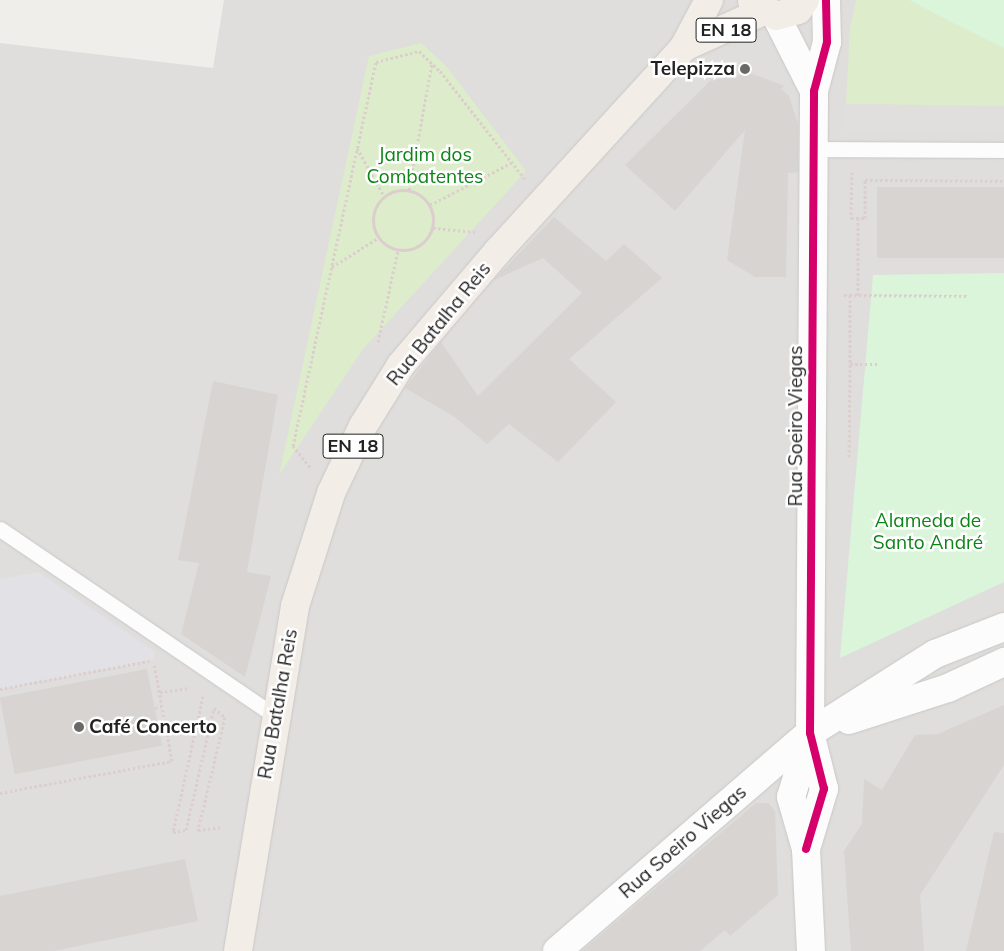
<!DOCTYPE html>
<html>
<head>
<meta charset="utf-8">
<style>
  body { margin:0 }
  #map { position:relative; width:1004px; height:951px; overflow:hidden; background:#f0eeeb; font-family:Mulish,sans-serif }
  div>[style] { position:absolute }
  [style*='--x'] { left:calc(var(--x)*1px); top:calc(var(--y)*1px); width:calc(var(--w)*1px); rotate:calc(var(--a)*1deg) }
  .residential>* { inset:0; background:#dfdedc }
  .grass>* { inset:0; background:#ddeccb }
  .park>* { inset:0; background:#daf5da }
  .parking>* { inset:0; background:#e0dfde; transform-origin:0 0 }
  .plaza>* { inset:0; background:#e2e1e5 }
  .building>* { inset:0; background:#d7d4d2; transform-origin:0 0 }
  .path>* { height:3px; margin-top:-1.5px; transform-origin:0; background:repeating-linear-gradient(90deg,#dccecd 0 2.5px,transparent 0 5px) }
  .path>.ring { margin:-1.5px; padding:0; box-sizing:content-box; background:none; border:3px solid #dccecd; border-radius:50% }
  .roads { filter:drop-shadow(0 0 1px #c9c8c7) drop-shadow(0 0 1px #c9c8c7) }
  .service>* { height:15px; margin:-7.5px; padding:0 7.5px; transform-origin:7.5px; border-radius:7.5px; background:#fdfcfc }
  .minor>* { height:28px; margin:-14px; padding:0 14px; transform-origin:14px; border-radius:14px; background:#fdfcfc }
  .primary>* { height:28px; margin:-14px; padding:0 14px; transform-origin:14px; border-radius:14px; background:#f3ede7 }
  .cycleway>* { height:8px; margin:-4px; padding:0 4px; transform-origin:4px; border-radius:4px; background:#d6006c }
  .dots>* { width:14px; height:14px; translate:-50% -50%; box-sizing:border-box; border:2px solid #fff; border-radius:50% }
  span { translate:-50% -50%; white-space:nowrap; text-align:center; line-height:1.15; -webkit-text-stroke:5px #fff; paint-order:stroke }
  .shield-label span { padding:1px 4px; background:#fff; border:1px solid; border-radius:4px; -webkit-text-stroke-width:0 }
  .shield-label { font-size:18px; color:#222; font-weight:700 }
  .poi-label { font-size:19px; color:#222; font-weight:700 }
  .right { translate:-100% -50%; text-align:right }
  .left { translate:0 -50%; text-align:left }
  .park-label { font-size:19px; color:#0c8416 }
  .street-label { font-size:19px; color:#222 }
</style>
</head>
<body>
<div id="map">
  <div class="residential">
    <div style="clip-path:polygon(224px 0,1004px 0,1004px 951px,0 951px,0 43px,213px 68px)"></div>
  </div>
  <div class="grass">
    <div style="clip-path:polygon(856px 0,909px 0,947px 20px,1004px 0,1004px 106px,846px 104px,850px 28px)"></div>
    <div style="clip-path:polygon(421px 43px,446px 66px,526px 171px,363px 349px,279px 475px,369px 56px)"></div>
  </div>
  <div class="park">
    <div style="clip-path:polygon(909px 0,1004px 0,1004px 48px,947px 20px)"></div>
    <div style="clip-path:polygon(1004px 273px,1004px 582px,840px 658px,873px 275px)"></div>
  </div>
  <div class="parking">
    <div style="left:846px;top:104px;width:158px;height:28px;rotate:1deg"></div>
  </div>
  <div class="plaza">
    <div style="clip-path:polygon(38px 572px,155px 652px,153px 660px,0 689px,0 579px)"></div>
  </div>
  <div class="building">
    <div style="clip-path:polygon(750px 73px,784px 86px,781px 89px,789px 96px,798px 124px,798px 172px,788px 173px,786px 277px,755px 277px,727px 260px,745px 130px,675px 211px,625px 165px,710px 81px)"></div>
    <div style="left:877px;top:187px;width:127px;height:71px"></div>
    <div style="clip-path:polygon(554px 217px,606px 261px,624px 244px,662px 278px,569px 359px,616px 402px,558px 462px,509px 424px,487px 444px,455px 417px,405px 388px,441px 342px,478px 396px,582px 293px,543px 258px,494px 280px)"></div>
    <div style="clip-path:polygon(213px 381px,278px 395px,247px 572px,271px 576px,245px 677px,181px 634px,199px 563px,178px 560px)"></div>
    <div style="left:147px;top:669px;width:78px;height:150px;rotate:79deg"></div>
    <div style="clip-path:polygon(1004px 705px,1004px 765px,920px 895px,924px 951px,851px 951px,844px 851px,862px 824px,864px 779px,882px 790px,915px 735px,938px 734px)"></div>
    <div style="clip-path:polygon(756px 803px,768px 803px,775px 811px,778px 895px,730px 936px,725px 930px,700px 951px,582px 951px)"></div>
    <div style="clip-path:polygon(994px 832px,1004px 833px,1004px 951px,966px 951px)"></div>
    <div style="clip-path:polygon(185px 859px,198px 921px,54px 951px,0 951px,0 896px)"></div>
  </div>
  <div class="path">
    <div style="--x:357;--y:148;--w:55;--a:60.6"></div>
    <div style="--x:852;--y:172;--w:46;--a:91.2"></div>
    <div style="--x:851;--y:218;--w:14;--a:0"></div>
    <div style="--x:865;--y:218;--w:38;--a:-90"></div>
    <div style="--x:865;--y:180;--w:139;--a:0.4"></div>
    <div style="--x:409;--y:190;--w:129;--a:-79.7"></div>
    <div class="ring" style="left:373px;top:190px;width:57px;height:57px"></div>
    <div style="--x:430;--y:205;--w:91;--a:-27.4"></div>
    <div style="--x:433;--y:228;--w:42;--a:5.4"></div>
    <div style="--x:332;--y:267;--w:54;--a:-32.2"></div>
    <div style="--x:844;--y:295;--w:124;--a:0.5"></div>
    <div style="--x:850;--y:295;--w:69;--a:90"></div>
    <div style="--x:850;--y:364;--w:29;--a:0"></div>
    <div style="--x:858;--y:295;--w:77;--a:-90"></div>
    <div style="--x:378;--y:342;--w:94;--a:-77.7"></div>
    <div style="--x:849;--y:457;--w:93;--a:-89.4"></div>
    <div style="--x:310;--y:467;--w:27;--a:-129"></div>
    <div style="--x:293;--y:446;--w:393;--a:-77.8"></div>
    <div style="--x:376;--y:62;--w:44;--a:-14.3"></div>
    <div style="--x:419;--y:51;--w:29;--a:44"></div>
    <div style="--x:440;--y:71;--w:137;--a:51.8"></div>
    <div style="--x:0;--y:689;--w:152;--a:-10.6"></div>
    <div style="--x:160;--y:692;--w:29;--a:-8"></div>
    <div style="--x:203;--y:696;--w:139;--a:102.4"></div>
    <div style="--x:173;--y:832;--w:13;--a:-9"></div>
    <div style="--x:186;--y:830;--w:125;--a:-77.1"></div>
    <div style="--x:214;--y:708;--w:14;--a:39"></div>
    <div style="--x:225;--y:717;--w:116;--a:103.4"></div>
    <div style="--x:198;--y:830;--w:23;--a:-7"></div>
    <div style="--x:155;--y:708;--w:7;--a:-16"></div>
    <div style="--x:0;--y:793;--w:175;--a:-10.5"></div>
    <div style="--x:172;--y:761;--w:99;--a:-100.5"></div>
  </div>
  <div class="roads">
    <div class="service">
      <div style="--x:814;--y:149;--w:190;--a:0.3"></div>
      <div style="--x:0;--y:529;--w:333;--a:34.2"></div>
    </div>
    <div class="minor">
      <div style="--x:776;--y:16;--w:84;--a:63.1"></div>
      <div style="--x:849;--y:720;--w:104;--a:-17.9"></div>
      <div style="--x:948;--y:688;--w:62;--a:-24.9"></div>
      <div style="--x:810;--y:735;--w:65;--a:107"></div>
      <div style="--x:791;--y:797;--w:54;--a:73.9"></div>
      <div style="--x:806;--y:849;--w:102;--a:87.2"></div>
      <div style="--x:806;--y:849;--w:63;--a:-73.3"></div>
      <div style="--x:824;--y:789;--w:58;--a:-104"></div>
      <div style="--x:810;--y:733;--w:642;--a:-89.64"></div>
      <div style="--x:814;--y:91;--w:51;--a:-75.1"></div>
      <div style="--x:827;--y:42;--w:42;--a:-91.4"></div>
      <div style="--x:557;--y:951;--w:334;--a:-40.8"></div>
      <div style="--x:810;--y:733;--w:148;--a:-32.3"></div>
      <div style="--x:935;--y:654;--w:74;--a:-21.4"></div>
    </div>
    <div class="primary">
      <div style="--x:752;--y:1;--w:28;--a:32"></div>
      <div style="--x:776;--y:16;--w:23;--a:-15"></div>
      <div style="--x:798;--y:10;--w:12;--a:-55"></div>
      <div style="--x:684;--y:47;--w:90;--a:-24.3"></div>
      <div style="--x:238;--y:951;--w:350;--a:-80.6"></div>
      <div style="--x:295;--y:606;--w:119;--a:-72.3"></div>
      <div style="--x:331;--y:493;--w:74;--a:-64.5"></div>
      <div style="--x:363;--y:426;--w:72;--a:-58.1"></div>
      <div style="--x:401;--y:365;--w:150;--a:-49.6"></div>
      <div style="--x:498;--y:251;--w:276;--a:-47.6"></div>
      <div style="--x:684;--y:47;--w:53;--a:-62"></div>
    </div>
  </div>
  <div class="cycleway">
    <div style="--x:806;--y:849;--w:63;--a:-73.3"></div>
    <div style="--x:824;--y:789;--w:58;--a:-104"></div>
    <div style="--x:810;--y:733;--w:642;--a:-89.64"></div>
    <div style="--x:814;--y:91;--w:51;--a:-75.1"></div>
    <div style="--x:827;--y:42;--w:42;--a:-91.4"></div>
  </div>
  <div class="dots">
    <div style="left:745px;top:69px;background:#6a6968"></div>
    <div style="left:79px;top:727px;background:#6a6968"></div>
  </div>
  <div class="shield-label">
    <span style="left:726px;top:30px">EN 18</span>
    <span style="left:353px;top:446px">EN 18</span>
  </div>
  <div class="poi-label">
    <span class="right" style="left:735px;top:69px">Telepizza</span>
    <span class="left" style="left:89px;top:727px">Café Concerto</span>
  </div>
  <div class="park-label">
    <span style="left:425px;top:166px">Jardim dos<br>Combatentes</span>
    <span style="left:928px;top:532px">Alameda de<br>Santo André</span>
  </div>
  <div class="street-label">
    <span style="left:439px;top:324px;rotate:-51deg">Rua Batalha Reis</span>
    <span style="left:796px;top:426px;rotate:-90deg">Rua Soeiro Viegas</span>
    <span style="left:278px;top:704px;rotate:-80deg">Rua Batalha Reis</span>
    <span style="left:683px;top:842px;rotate:-41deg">Rua Soeiro Viegas</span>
  </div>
</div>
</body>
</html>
